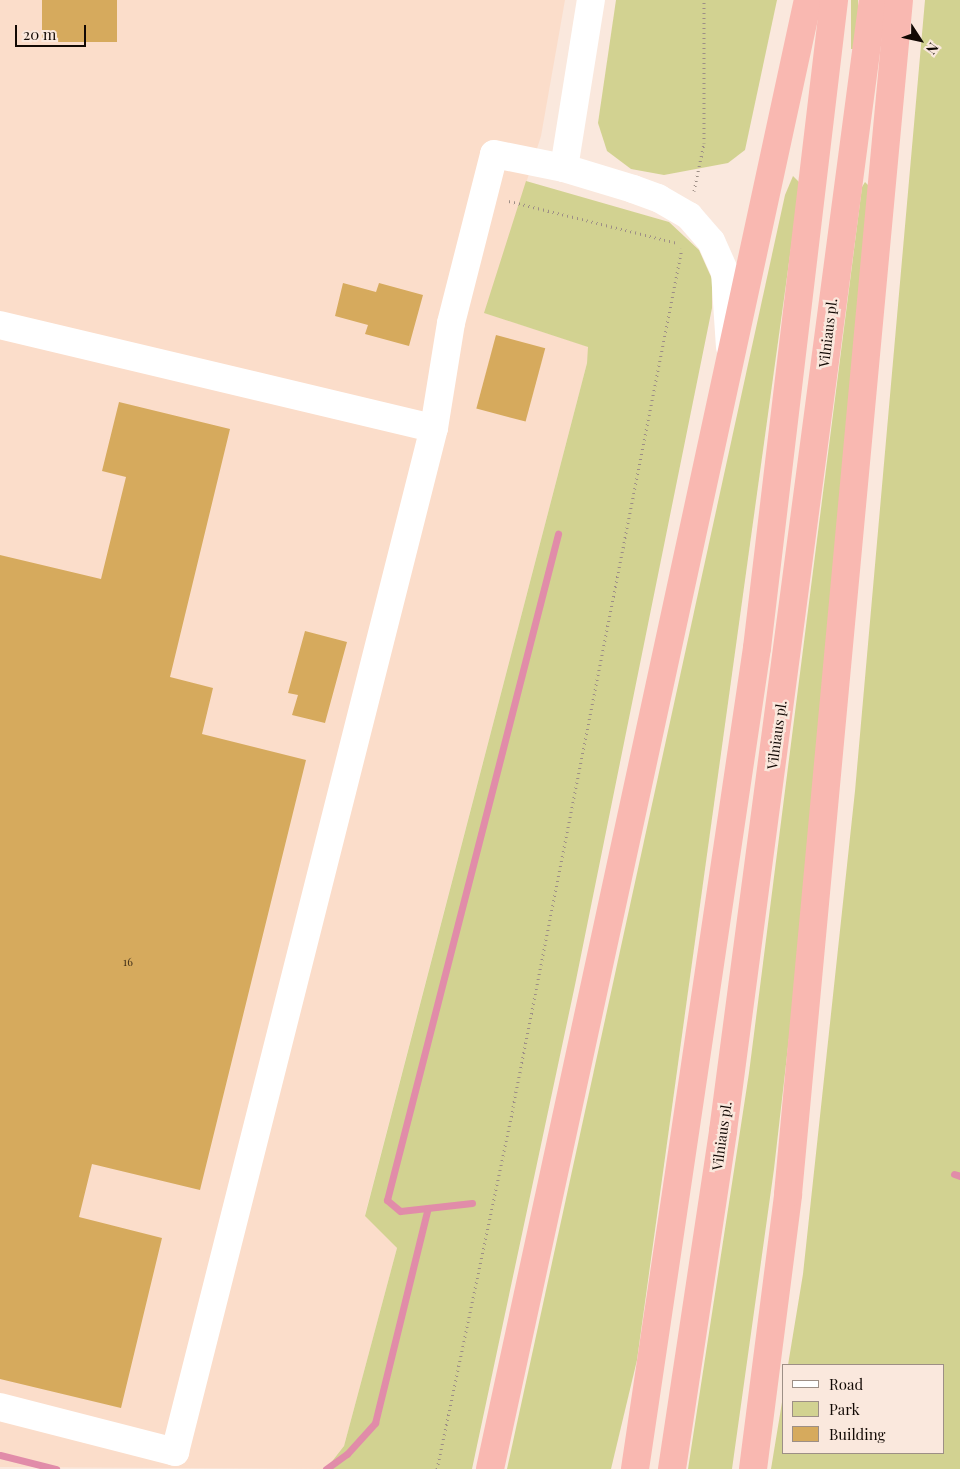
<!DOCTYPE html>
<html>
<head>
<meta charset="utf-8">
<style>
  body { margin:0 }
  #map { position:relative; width:960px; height:1469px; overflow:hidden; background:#fae8dd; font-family:"Playfair Display",serif }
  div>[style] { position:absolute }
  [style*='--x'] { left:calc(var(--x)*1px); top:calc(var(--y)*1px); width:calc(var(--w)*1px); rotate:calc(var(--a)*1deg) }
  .built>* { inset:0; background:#fbddca }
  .green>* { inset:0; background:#d2d291; transform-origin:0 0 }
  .stream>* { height:7px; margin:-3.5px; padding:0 3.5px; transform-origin:3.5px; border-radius:3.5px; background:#e18ca9 }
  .building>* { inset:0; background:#d6aa5d; transform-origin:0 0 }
  .path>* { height:3px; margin-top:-1.5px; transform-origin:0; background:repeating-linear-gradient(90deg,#9d8e86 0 1px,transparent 0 5px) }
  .minor>* { height:28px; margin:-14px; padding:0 14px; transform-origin:14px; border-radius:14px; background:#fff }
  .highway>* { height:28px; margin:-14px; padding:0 14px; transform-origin:14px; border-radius:14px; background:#f9b8b1 }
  span { translate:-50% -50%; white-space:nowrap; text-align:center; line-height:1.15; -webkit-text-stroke:5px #fae8dd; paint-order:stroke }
  .number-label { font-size:11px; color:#43311a }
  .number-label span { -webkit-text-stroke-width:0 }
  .street-label { font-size:14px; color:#120904 }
  .legend { position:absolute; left:782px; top:1364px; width:162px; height:90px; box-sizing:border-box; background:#fae8dd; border:1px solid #9d8f86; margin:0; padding:6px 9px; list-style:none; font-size:15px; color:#120904 }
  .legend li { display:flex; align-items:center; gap:10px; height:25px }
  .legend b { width:25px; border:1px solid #9d8f86 }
  .north { position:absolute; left:895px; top:15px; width:50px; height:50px; -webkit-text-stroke:4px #fae8dd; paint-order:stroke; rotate:125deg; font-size:14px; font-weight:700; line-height:20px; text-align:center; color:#120904 }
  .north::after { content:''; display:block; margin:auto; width:18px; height:22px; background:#120904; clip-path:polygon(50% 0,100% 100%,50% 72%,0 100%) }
  .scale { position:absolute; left:15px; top:25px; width:71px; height:22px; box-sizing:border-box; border:2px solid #120904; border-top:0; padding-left:6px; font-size:15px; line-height:18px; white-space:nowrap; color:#120904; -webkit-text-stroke:4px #fae8dd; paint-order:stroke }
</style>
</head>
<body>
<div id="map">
  <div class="built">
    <div style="clip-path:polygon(0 0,565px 0,541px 136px,485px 313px,589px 347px,587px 363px,365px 1215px,397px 1248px,344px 1446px,326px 1469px,0 1467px)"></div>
  </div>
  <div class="green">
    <div style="clip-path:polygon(616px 0,777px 0,745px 150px,728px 163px,664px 175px,631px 169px,607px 151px,598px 123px)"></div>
    <div style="left:851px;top:0;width:7px;height:49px"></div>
    <div style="clip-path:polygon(925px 0,960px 0,960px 1469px,771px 1469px,784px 1390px,784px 1453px,944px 1453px,944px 1365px,788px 1365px,803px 1274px,855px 791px)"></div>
    <div style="clip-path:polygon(793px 176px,800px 183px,637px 1360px,611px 1469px,507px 1469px,785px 195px)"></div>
    <div style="clip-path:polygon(526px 181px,669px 222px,699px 250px,712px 279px,712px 308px,575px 985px,472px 1469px,326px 1469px,344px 1446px,397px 1248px,365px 1216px,587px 363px,588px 347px,484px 313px)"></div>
    <div style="clip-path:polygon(865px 182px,870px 187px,803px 916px,774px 1169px,732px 1469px,688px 1469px,749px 1073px,862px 187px)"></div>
  </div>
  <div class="stream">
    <div style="--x:954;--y:1174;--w:6;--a:18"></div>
    <div style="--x:472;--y:1203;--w:72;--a:173.7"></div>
    <div style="--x:400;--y:1211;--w:17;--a:-140"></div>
    <div style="--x:387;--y:1200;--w:688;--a:-75.6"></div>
    <div style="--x:0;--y:1455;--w:58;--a:14"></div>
    <div style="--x:326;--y:1469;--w:26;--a:-36"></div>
    <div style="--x:347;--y:1454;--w:42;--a:-47.9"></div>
    <div style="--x:375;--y:1423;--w:221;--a:-76.2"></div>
  </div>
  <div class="building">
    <div style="left:42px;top:0;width:75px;height:42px"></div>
    <div style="clip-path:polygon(343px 283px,376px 292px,379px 283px,423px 295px,409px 346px,365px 334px,368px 325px,335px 316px)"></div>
    <div style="left:496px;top:335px;width:51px;height:76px;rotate:15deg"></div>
    <div style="clip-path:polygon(119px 402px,230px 429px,170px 677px,213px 688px,202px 734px,306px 760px,200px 1190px,92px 1164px,79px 1217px,162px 1238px,121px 1408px,0 1379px,0 555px,101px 579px,126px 477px,102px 471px)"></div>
    <div style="clip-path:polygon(305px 631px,347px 642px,325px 723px,292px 715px,298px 695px,288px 693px)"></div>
  </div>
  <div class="path">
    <div style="--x:694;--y:191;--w:49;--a:-78.2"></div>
    <div style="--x:704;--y:143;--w:143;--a:-90"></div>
    <div style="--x:509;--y:201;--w:173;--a:14"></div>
    <div style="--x:437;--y:1469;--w:370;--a:-78.1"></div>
    <div style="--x:513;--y:1107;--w:875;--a:-78.87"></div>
  </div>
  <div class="minor">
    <div style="--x:564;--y:168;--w:170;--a:-80.9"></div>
    <div style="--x:0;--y:325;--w:446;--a:13.4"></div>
    <div style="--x:0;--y:1407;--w:181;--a:14.4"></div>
    <div style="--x:175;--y:1452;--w:1056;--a:-75.81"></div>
    <div style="--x:434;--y:428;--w:106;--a:-80.8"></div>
    <div style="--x:451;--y:323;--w:174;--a:-75.7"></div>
    <div style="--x:494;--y:154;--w:71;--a:11.3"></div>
    <div style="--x:564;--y:168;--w:72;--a:16.9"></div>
    <div style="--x:633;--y:189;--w:27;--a:20"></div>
    <div style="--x:658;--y:198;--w:36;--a:30"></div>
    <div style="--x:689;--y:216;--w:33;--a:49"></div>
    <div style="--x:711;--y:241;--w:34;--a:66"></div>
    <div style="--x:725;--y:272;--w:75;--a:86.2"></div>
  </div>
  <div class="highway">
    <div style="--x:490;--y:1469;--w:1503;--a:-77.79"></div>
    <div style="--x:635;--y:1469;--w:830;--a:-81.55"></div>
    <div style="--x:757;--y:648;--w:653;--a:-83.22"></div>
    <div style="--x:672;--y:1469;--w:342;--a:-81.4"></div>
    <div style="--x:723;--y:1131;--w:1141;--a:-82.45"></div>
    <div style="--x:753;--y:1469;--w:277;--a:-82.7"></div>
    <div style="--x:788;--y:1194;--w:1199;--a:-84.69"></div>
  </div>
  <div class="number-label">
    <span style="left:128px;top:962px">16</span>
  </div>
  <div class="street-label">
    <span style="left:828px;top:333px;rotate:-83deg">Vilniaus pl.</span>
    <span style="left:777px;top:735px;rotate:-82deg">Vilniaus pl.</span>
    <span style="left:722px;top:1136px;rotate:-82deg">Vilniaus pl.</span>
  </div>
  <ul class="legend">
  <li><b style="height:6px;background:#fff"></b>Road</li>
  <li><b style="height:14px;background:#d2d291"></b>Park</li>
  <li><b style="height:14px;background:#d6aa5d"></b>Building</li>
  </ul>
  <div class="north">N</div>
  <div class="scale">20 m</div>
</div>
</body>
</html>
